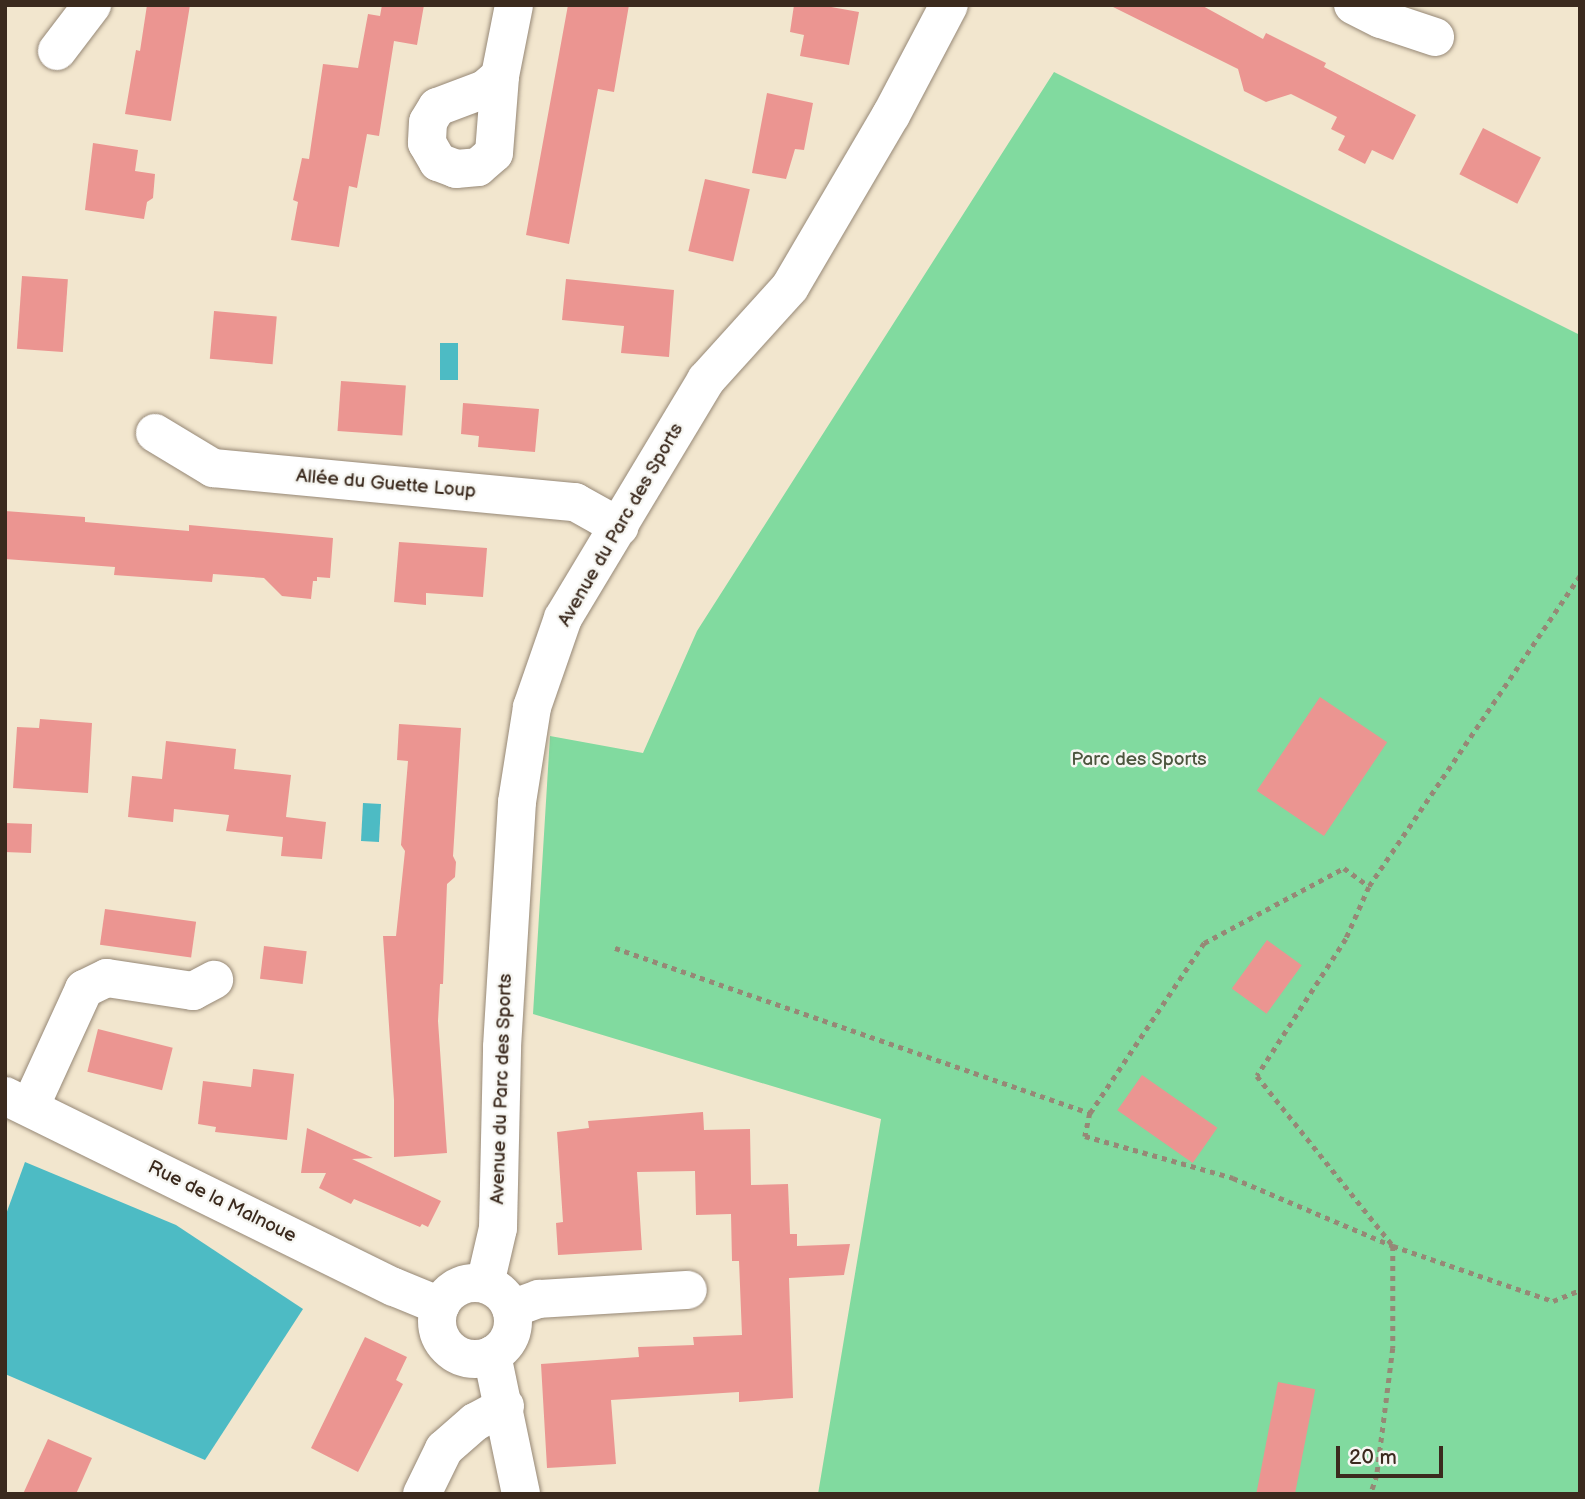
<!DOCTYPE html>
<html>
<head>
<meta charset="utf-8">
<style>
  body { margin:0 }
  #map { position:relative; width:1585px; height:1499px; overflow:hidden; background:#f2e6ce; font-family:"Balsamiq Sans",sans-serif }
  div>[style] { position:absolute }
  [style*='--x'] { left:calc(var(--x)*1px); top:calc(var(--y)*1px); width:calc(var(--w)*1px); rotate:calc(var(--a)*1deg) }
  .green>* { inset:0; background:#81da9f }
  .water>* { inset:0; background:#4dbbc4; transform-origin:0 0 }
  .building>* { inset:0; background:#eb9591; transform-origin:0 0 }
  .path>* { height:4.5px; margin-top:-2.25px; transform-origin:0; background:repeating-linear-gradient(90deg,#968876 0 5px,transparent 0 10px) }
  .roads { filter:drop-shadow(0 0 2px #968876) drop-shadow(0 0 2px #968876) }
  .minor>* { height:38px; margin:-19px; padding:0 19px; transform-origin:19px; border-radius:19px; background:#fff }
  .minor>.ring { margin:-19px; padding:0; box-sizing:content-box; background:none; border:38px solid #fff; border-radius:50% }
  span { translate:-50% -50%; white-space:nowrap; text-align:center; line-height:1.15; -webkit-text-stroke:5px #f6f6f2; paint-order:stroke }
  .street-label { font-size:19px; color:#3b2a1e }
  .park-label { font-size:19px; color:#4c563e }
  .frame { position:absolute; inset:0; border:7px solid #3b2a1e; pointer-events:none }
  .scale { position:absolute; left:1336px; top:1446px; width:107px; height:32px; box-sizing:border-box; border:4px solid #3b2a1e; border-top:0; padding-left:9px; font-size:21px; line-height:24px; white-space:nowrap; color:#3b2a1e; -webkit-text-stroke:5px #f6f6f2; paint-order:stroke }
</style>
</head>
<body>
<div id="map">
  <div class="green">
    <div style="clip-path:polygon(1054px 72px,1580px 335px,1580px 1494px,818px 1494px,881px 1119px,533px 1014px,550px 736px,643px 753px,697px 631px)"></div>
  </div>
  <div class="water">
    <div style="left:440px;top:343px;width:18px;height:37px"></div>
    <div style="left:363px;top:803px;width:18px;height:38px;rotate:3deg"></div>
    <div style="clip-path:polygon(25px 1162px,176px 1225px,303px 1309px,205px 1460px,5px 1374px,5px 1217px)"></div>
  </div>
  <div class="building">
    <div style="clip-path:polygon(147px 5px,190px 5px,171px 121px,125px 114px,136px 50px,140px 51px)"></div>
    <div style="clip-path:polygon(382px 5px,424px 5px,417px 45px,394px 41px,379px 136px,367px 134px,357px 188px,349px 186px,339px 247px,291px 240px,298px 202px,293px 200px,302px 158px,309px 159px,323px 64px,358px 68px,368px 14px,380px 16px)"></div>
    <div style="clip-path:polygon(568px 5px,629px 5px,614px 92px,598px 89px,569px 244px,526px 235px)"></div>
    <div style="clip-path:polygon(794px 5px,820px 5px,859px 12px,849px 65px,800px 56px,804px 35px,790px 32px)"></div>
    <div style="clip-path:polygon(1109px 5px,1201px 5px,1263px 39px,1266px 33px,1326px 63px,1324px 67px,1416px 115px,1393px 160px,1372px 150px,1365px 164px,1338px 150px,1345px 136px,1331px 129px,1337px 117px,1291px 94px,1266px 102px,1244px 91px,1238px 69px)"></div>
    <div style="clip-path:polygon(767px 93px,813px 103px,804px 150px,795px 149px,786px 179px,752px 173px)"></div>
    <div style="left:1483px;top:128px;width:65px;height:52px;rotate:27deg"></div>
    <div style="clip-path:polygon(93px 143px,138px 150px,135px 171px,155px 174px,153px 198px,147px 202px,144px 219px,85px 210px)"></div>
    <div style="left:705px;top:179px;width:46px;height:74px;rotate:13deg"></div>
    <div style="left:22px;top:276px;width:46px;height:73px;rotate:4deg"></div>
    <div style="clip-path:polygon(566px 279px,674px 290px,669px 357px,621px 353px,624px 326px,562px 320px)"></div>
    <div style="left:214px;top:311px;width:63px;height:48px;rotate:5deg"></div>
    <div style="left:341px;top:381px;width:65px;height:50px;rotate:4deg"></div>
    <div style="clip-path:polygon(463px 403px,539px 409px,535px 452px,478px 447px,479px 436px,461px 434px)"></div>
    <div style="clip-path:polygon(5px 511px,85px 517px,85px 522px,189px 531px,189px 525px,333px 538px,330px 578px,317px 577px,317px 581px,313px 581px,311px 599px,282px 596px,264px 578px,213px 574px,212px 582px,114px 575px,115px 567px,5px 559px)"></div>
    <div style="clip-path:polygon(399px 542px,487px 548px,483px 597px,426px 593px,426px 605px,394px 602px)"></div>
    <div style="left:1320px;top:697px;width:81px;height:113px;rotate:34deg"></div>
    <div style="clip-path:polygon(40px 719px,92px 723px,88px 793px,13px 788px,17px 727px,39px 728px)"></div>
    <div style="clip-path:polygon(399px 724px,461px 728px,453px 856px,456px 862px,455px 877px,447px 884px,443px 984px,440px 984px,438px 1021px,447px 1153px,394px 1157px,394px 1100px,383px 936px,396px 936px,405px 851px,401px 845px,408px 761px,397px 760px)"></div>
    <div style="clip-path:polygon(166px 741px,236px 749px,234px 769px,291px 775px,286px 817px,326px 822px,322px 859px,281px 856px,283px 837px,226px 831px,229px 815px,174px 809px,173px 822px,128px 817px,132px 776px,162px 779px)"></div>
    <div style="left:5px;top:823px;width:27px;height:29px;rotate:2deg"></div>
    <div style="left:105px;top:909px;width:92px;height:36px;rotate:8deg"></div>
    <div style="left:1267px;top:940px;width:43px;height:60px;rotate:36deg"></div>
    <div style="left:264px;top:946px;width:43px;height:33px;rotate:7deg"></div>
    <div style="left:98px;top:1029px;width:77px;height:44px;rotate:14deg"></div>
    <div style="clip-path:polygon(253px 1069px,294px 1074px,287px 1140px,215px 1132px,216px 1127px,198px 1124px,203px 1081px,251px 1087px)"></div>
    <div style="left:1142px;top:1075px;width:92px;height:43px;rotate:35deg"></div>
    <div style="clip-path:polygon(703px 1112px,704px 1130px,750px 1129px,751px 1185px,788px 1184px,790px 1234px,797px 1234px,797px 1246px,850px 1244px,844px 1275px,789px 1278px,793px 1398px,739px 1402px,739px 1392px,611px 1400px,616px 1464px,547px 1468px,541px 1364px,639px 1357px,638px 1347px,694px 1345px,693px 1337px,742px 1335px,739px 1261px,732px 1261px,731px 1214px,696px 1215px,695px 1171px,637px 1172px,642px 1250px,558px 1255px,556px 1223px,563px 1222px,557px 1132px,589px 1128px,588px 1121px)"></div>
    <div style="clip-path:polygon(307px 1128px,373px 1158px,352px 1159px,441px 1201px,428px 1227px,422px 1224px,420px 1227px,354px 1199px,351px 1204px,319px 1188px,326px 1173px,301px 1173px)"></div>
    <div style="clip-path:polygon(365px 1337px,407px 1357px,396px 1380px,403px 1384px,358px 1472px,311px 1448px)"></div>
    <div style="left:1278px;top:1382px;width:38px;height:115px;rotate:11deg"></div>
    <div style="clip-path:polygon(48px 1439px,92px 1458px,76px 1494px,23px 1494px)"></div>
  </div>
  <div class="path">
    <div style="--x:1369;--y:887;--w:57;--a:113.9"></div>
    <div style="--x:1346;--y:939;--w:163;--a:123"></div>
    <div style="--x:1257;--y:1076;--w:218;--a:51.3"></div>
    <div style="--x:1393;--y:1246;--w:169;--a:19"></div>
    <div style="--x:1553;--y:1301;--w:29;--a:-22"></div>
    <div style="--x:615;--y:948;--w:503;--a:19.16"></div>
    <div style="--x:1090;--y:1113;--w:24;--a:102"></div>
    <div style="--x:1085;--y:1136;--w:154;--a:15.8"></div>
    <div style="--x:1233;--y:1178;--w:174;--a:23"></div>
    <div style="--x:1393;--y:1246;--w:102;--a:90"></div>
    <div style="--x:1393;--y:1348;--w:128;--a:97.2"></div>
    <div style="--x:1377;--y:1475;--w:20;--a:108"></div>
    <div style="--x:1090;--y:1113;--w:205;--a:-56.2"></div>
    <div style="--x:1204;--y:943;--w:159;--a:-28.2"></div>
    <div style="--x:1344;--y:868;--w:31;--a:36"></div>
    <div style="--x:1369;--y:886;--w:376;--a:-55.8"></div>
  </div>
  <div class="roads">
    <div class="minor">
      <div style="--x:1353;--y:5;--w:31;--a:27"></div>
      <div style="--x:1381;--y:19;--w:57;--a:18.4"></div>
      <div style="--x:57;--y:51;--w:58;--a:-52.7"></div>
      <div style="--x:500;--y:76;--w:20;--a:139"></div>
      <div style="--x:485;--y:89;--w:51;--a:159.4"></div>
      <div style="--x:437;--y:107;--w:17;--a:121"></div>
      <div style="--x:428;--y:122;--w:21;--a:93"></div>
      <div style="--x:427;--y:143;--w:22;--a:60"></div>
      <div style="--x:438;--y:162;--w:19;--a:21"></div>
      <div style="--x:456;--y:169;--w:22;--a:-5"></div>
      <div style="--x:478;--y:167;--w:21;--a:-41"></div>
      <div style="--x:494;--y:153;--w:77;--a:-85.5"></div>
      <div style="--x:500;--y:76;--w:72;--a:-78.8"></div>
      <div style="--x:155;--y:433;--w:68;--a:31.1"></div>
      <div style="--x:213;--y:468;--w:364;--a:5.4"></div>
      <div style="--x:575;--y:502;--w:51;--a:29.1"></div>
      <div style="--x:5;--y:1096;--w:433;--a:26.2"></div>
      <div style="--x:394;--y:1287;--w:50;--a:22.4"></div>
      <div style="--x:30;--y:1107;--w:130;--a:-65.4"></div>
      <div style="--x:84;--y:989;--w:25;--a:-26"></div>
      <div style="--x:107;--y:978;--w:87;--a:8.6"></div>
      <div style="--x:193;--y:991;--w:24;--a:-28"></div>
      <div class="ring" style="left:437px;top:1283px;width:38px;height:38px"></div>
      <div style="--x:485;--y:1284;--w:57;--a:-76.9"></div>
      <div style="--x:498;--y:1228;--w:181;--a:-88.7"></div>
      <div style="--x:502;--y:1047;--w:245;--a:-86.5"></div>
      <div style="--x:517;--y:802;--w:96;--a:-81"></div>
      <div style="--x:532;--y:707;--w:94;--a:-70.8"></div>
      <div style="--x:563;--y:618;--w:278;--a:-59"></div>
      <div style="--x:706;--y:380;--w:125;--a:-47.9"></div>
      <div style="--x:790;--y:287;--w:199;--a:-59.6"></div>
      <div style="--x:891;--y:115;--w:124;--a:-62.2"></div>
      <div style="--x:511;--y:1309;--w:30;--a:-20"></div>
      <div style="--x:539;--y:1299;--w:149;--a:-3.5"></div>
      <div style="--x:492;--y:1355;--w:142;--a:78.2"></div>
      <div style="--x:422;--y:1494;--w:50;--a:-63.9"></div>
      <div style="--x:444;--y:1449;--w:41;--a:-41.1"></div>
      <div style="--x:475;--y:1422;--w:34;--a:-28"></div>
    </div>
  </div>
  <div class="street-label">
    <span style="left:386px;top:484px;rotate:5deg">Allée du Guette Loup</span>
    <span style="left:621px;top:525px;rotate:-60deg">Avenue du Parc des Sports</span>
    <span style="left:502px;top:1089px;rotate:-88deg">Avenue du Parc des Sports</span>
    <span style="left:222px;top:1202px;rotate:26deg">Rue de la Malnoue</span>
  </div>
  <div class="park-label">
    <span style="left:1139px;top:760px">Parc des Sports</span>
  </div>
  <div class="frame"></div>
  <div class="scale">20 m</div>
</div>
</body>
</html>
